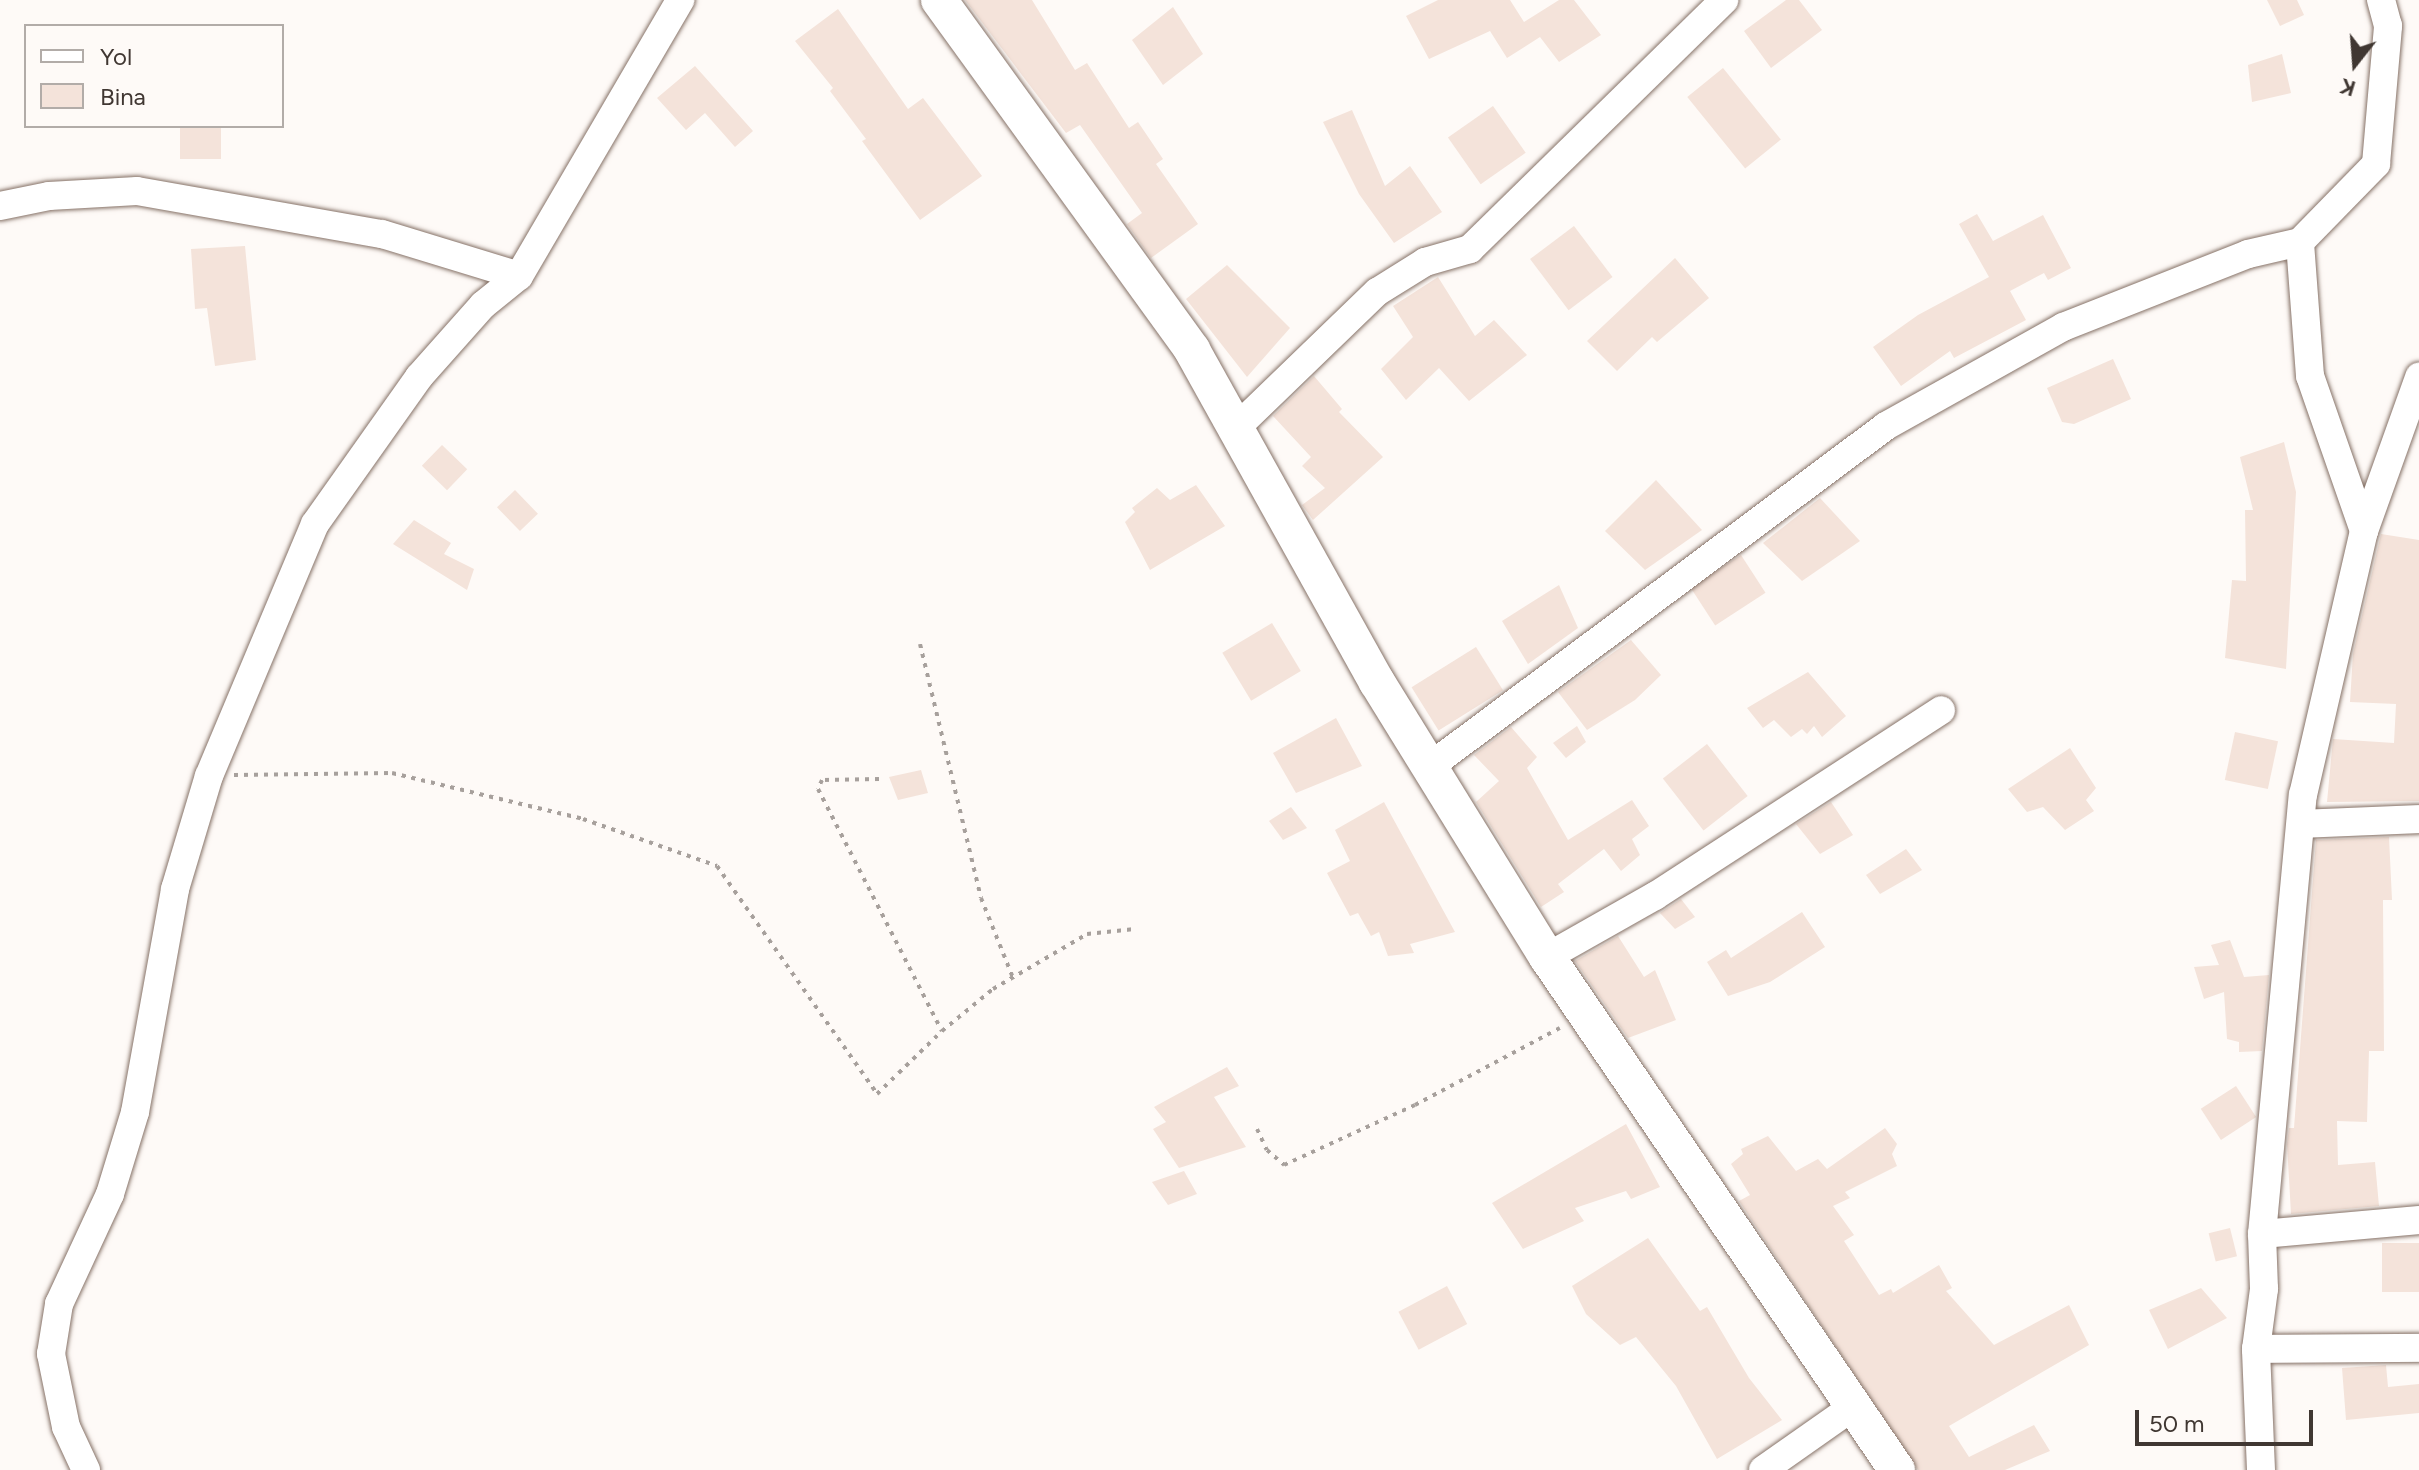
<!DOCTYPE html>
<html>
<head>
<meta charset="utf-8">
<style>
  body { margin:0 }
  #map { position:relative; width:2419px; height:1470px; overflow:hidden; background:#fefaf7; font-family:Figtree,sans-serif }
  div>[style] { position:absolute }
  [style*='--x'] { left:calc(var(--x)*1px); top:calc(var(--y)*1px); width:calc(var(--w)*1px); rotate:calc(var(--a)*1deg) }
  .building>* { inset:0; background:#f4e3da; transform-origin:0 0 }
  .path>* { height:4px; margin-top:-2px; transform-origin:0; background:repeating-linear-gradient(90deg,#a7a09c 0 4px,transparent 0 10px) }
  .roads { filter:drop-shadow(0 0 2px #867267) drop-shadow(0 0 2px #867267) }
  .minor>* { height:28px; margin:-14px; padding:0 14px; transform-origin:14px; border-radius:14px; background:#fff }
  .tertiary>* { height:36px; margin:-18px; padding:0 18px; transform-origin:18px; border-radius:18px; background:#fff }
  span { translate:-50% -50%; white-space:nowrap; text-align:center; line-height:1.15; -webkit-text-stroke:7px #fefaf7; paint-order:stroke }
  .legend { position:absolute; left:24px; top:24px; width:260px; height:104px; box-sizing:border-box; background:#fefaf7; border:2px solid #b2aca8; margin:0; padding:10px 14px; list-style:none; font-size:24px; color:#403732 }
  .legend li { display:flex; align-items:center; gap:16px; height:40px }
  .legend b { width:40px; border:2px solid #b2aca8 }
  .north { position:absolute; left:2315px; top:24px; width:80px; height:80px; -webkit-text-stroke:6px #fefaf7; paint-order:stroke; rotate:197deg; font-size:22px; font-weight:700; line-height:32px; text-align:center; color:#403732 }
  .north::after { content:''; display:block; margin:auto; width:28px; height:36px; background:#403732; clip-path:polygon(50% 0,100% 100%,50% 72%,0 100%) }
  .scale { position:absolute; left:2135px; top:1410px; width:178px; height:36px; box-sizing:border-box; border:4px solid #403732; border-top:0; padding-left:10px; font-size:24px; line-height:28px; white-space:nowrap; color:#403732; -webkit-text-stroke:6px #fefaf7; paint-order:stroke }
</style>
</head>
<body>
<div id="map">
  <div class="building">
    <div style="clip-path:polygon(965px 0,1032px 0,1075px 70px,1087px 63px,1129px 128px,1138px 122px,1163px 159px,1156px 164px,1198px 224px,1151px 258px,1127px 224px,1142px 213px,1080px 125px,1066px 133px)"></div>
    <div style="clip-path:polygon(1438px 0,1510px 0,1524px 22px,1559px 0,1574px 0,1601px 35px,1559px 62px,1540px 37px,1507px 58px,1490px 31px,1429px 59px,1406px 16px)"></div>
    <div style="clip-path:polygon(1786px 0,1799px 0,1822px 30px,1771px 68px,1744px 31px)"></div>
    <div style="clip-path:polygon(2267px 0,2297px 0,2304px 15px,2280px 26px)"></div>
    <div style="clip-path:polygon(1173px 7px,1203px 54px,1163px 85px,1132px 40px)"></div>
    <div style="clip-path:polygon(838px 9px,908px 109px,923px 98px,982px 176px,920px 220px,862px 141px,866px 139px,830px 91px,833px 88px,795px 41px)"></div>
    <div style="clip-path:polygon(2282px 54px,2291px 93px,2252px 102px,2248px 65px)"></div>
    <div style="clip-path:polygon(695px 66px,753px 131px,735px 147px,705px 113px,686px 130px,657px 98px)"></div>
    <div style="left:1723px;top:68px;width:92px;height:46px;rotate:51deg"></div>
    <div style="left:1493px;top:106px;width:57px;height:55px;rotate:55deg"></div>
    <div style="clip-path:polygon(1352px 110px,1385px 186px,1410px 166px,1442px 212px,1394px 243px,1359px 194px,1323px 122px)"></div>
    <div style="left:180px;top:126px;width:41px;height:33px"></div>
    <div style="clip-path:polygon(1977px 214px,1993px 241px,2043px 215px,2071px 268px,2048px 280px,2044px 273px,2010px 291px,2026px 320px,1954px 358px,1950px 351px,1901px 386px,1873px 347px,1918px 315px,1989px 277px,1959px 224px)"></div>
    <div style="left:1574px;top:226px;width:64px;height:55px;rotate:53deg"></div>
    <div style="clip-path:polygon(245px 246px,256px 360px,215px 366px,207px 308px,195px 309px,191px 249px)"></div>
    <div style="clip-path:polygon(1675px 258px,1709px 298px,1657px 342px,1652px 337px,1617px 371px,1587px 341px)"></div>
    <div style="clip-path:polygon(1227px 265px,1290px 328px,1247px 377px,1186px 299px)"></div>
    <div style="clip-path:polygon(1438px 277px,1475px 336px,1494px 320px,1527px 355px,1469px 401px,1439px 368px,1406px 400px,1381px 369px,1413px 337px,1393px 306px)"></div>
    <div style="clip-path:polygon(2113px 359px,2131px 399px,2074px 424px,2062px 422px,2047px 388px)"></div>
    <div style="clip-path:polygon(1314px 376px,1342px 409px,1339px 412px,1383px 457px,1313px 520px,1302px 505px,1325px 488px,1302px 466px,1311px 457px,1273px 416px)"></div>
    <div style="clip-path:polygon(2284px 442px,2296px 492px,2286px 669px,2225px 658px,2232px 580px,2246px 581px,2245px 510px,2253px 510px,2240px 457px)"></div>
    <div style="left:442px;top:445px;width:35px;height:29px;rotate:44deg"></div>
    <div style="clip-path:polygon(1656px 480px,1702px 530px,1645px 570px,1605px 531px)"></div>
    <div style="clip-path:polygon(1196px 485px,1225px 526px,1150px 570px,1125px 522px,1135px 512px,1132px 508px,1157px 488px,1170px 500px)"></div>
    <div style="left:515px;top:490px;width:33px;height:25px;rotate:46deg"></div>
    <div style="clip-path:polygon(1820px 498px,1860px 541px,1802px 581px,1763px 543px)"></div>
    <div style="clip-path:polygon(414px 520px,451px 543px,444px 554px,474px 569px,467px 590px,393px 544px)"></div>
    <div style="clip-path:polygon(2381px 534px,2419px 540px,2419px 801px,2327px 802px,2333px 739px,2394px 743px,2396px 704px,2350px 702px,2353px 654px)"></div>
    <div style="left:1741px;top:555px;width:45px;height:60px;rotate:57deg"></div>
    <div style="clip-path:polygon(1559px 585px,1578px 628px,1528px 664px,1502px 621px)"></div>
    <div style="left:1272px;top:623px;width:56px;height:58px;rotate:59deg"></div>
    <div style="clip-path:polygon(1631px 640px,1661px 675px,1635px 700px,1587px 730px,1558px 692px)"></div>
    <div style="left:1476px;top:647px;width:51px;height:76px;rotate:58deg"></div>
    <div style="clip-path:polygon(1808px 672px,1846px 716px,1822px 737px,1814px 726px,1807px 734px,1802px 729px,1791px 737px,1774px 720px,1763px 728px,1747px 708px)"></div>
    <div style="clip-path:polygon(1336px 718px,1362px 766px,1296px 793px,1273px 753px)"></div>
    <div style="clip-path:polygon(1577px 726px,1586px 742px,1566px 758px,1553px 743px)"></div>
    <div style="clip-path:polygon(1511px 727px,1537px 757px,1527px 768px,1568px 840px,1632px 800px,1649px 826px,1632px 839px,1640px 855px,1621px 871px,1604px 849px,1558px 884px,1564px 892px,1541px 907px,1476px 802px,1499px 781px,1474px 755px)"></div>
    <div style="left:2235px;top:732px;width:44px;height:49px;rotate:12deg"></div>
    <div style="left:1707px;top:744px;width:66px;height:56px;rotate:52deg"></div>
    <div style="clip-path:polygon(2070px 748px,2096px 788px,2086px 800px,2094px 811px,2065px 830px,2043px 807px,2027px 812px,2008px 789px)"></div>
    <div style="clip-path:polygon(921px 770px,928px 793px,898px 800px,889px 777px)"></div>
    <div style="clip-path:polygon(1384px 802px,1455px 932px,1410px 944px,1414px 953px,1388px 956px,1379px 932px,1371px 936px,1358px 913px,1350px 916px,1327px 873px,1350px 861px,1335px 830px)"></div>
    <div style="clip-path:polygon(1831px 802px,1853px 835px,1820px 854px,1796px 824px)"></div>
    <div style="clip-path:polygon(1291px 807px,1307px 828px,1283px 840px,1269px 821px)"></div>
    <div style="clip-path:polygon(2389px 837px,2392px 900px,2383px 900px,2384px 1051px,2369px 1051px,2367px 1122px,2337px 1121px,2338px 1165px,2375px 1162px,2379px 1206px,2291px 1214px,2287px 1144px,2289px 1128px,2294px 1128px,2316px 840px)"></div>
    <div style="clip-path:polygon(1906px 849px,1922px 870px,1880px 894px,1866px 875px)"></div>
    <div style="clip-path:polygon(1681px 899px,1695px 917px,1675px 929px,1660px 913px)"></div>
    <div style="clip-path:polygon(1802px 912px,1825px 947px,1770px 982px,1728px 996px,1707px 962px,1726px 950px,1731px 958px)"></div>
    <div style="clip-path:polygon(1618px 936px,1644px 977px,1655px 970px,1676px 1020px,1628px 1038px,1575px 961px)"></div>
    <div style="clip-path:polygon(2230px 940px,2244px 977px,2269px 975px,2262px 1051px,2239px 1052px,2239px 1042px,2227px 1039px,2224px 992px,2204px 999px,2194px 967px,2219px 965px,2211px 945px)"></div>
    <div style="clip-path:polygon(1227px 1067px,1239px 1086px,1214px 1097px,1246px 1147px,1179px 1168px,1153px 1129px,1166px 1122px,1154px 1107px)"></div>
    <div style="left:2236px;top:1086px;width:37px;height:42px;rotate:57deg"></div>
    <div style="clip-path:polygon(1626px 1124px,1660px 1187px,1631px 1199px,1626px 1191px,1575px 1208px,1584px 1221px,1523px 1249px,1492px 1203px)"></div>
    <div style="clip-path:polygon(1885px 1128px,1897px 1144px,1892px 1154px,1897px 1166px,1845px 1192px,1850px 1198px,1833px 1206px,1854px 1235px,1844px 1241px,1879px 1295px,1891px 1289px,1893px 1293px,1939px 1265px,1952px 1288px,1946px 1291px,1994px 1345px,2069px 1305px,2089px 1345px,1949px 1426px,1969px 1457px,2034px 1425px,2050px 1451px,2005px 1470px,1918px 1470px,1739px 1201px,1750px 1195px,1731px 1164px,1743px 1154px,1741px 1149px,1768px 1136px,1796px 1171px,1818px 1159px,1827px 1169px)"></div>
    <div style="clip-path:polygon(1184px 1171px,1197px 1194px,1168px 1205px,1152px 1182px)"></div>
    <div style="left:2230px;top:1228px;width:29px;height:22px;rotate:76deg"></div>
    <div style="clip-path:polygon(1648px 1238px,1700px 1311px,1707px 1307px,1749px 1378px,1782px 1420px,1717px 1459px,1676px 1386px,1636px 1337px,1620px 1345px,1586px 1314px,1572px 1286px)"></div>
    <div style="left:2419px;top:1243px;width:49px;height:37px;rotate:90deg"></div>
    <div style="left:1447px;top:1286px;width:43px;height:55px;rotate:62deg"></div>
    <div style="clip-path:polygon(2201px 1288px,2227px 1318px,2168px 1349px,2149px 1310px)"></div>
    <div style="clip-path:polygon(2386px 1365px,2388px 1387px,2419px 1384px,2419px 1413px,2346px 1420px,2342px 1368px)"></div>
  </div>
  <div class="path">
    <div style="--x:920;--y:644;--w:261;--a:76.5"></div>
    <div style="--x:981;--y:898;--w:86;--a:68.2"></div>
    <div style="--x:234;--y:775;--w:158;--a:-0.7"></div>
    <div style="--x:392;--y:773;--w:196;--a:13.5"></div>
    <div style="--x:583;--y:819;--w:142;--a:19.3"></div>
    <div style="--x:717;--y:866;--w:279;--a:54.9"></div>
    <div style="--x:877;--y:1094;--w:91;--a:-44.1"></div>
    <div style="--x:879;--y:779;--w:57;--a:179"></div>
    <div style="--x:822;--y:780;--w:10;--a:114"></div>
    <div style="--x:818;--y:789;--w:272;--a:62.9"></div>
    <div style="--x:942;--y:1031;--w:66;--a:-39.5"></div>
    <div style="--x:993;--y:989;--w:109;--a:-30.3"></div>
    <div style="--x:1087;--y:934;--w:48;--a:-5.9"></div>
    <div style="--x:1257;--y:1129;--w:23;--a:65"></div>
    <div style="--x:1267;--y:1150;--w:23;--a:41"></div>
    <div style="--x:1284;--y:1165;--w:144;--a:-24.6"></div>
    <div style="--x:1415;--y:1105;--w:164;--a:-28"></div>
  </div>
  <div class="roads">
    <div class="minor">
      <div style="--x:0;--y:206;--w:50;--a:-11.5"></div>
      <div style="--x:49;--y:196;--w:88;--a:-3.3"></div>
      <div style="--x:137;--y:191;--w:249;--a:10"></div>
      <div style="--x:382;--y:234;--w:143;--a:17"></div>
      <div style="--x:1234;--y:430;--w:199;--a:-44"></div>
      <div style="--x:1377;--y:292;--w:57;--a:-32"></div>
      <div style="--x:1425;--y:262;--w:47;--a:-16.1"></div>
      <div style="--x:1470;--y:249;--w:356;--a:-44.4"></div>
      <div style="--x:2364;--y:531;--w:164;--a:-70.3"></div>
      <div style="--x:1429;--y:767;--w:570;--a:-36.73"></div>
      <div style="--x:1886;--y:426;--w:203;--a:-29.2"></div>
      <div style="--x:2063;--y:327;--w:199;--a:-21.5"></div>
      <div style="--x:2248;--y:254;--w:53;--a:-13"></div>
      <div style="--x:2300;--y:242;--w:109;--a:-45.7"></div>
      <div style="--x:2376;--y:164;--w:139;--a:-85"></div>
      <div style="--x:2388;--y:26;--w:27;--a:-105"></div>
      <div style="--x:2301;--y:824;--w:118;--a:-2.4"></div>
      <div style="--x:1547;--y:957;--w:124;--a:-29.5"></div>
      <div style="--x:1655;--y:896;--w:341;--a:-33"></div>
      <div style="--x:2262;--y:1234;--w:158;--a:-5.1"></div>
      <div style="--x:2256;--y:1349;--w:163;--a:-0.4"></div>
      <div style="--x:86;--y:1470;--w:47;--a:-114.9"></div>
      <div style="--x:66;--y:1427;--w:75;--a:-101.6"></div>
      <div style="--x:51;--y:1354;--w:51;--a:-80.9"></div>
      <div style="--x:59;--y:1304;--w:121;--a:-65.1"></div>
      <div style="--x:110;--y:1194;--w:86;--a:-73"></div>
      <div style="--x:135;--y:1112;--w:227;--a:-79.8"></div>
      <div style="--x:175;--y:889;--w:118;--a:-73.3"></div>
      <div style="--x:209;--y:776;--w:273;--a:-67.2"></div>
      <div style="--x:315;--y:524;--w:180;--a:-54.7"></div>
      <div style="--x:419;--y:377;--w:96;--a:-48.4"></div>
      <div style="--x:483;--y:305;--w:46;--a:-38.9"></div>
      <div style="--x:519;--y:276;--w:320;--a:-59.7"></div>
      <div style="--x:1763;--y:1470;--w:111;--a:-35.1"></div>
      <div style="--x:2261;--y:1470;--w:121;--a:-92.4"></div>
      <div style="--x:2256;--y:1349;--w:61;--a:-82.4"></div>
      <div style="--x:2264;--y:1289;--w:55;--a:-92.1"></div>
      <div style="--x:2262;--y:1234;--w:441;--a:-84.7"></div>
      <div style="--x:2303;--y:795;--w:271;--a:-77"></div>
      <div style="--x:2364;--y:531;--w:164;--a:-109.2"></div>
      <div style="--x:2310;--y:376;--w:134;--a:-94.3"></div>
    </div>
    <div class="tertiary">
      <div style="--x:939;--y:0;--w:432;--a:54.1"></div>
      <div style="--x:1192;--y:350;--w:380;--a:60.9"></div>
      <div style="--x:1377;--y:682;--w:323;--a:58.3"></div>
      <div style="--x:1547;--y:957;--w:621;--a:55.7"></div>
    </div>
  </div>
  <ul class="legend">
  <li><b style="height:10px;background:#fff"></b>Yol</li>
  <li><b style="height:22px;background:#f4e3da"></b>Bina</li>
  </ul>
  <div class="north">K</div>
  <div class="scale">50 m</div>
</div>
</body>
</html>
